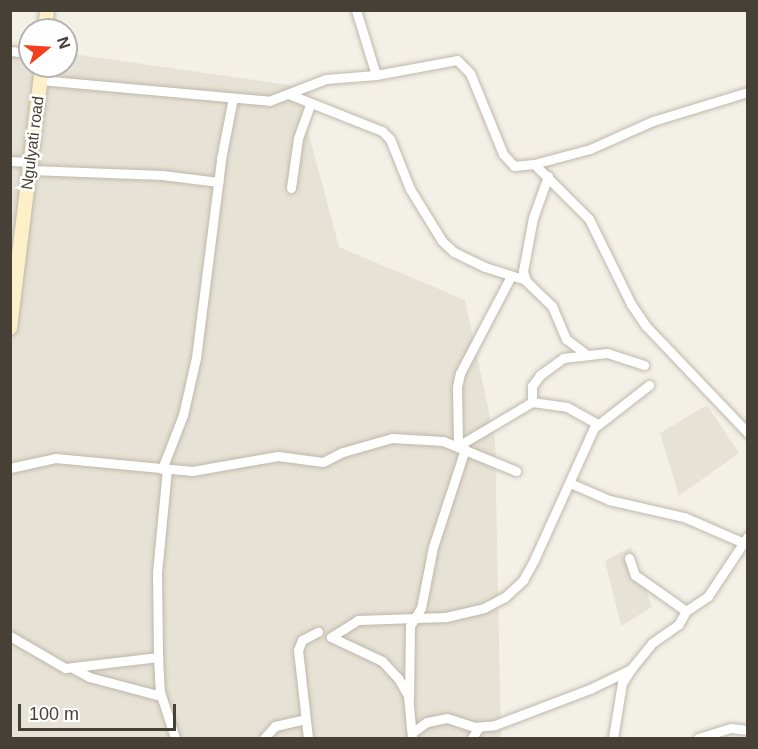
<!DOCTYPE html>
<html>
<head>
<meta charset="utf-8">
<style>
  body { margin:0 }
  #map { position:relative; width:758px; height:749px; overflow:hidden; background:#f3f0e8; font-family:Arial,sans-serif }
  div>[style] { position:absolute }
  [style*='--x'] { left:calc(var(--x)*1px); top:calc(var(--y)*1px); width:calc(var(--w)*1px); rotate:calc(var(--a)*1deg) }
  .residential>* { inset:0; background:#e7e2d6 }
  .roads { filter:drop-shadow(0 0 2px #bfb8aa) drop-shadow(0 0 2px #bfb8aa) }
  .minor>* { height:9px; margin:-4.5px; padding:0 4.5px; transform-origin:4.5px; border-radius:4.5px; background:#fff }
  .secondary>* { height:14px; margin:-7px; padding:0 7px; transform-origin:7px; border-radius:7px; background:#fdf0c8 }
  span { translate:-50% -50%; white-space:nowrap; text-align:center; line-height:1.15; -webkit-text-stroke:5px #fff; paint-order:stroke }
  .street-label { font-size:16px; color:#464037 }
  .frame { position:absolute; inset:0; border:12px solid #464037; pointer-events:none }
  .north { position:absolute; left:18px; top:18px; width:60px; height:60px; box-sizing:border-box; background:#fff; border:2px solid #b5b3af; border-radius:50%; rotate:72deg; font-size:16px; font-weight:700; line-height:24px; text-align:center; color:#464037 }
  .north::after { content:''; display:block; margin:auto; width:21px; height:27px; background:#f43f1e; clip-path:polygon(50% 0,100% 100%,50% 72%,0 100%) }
  .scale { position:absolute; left:18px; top:704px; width:158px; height:27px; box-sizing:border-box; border:3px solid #464037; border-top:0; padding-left:8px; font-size:18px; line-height:21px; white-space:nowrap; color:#464037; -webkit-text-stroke:4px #fff; paint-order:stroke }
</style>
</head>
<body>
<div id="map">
  <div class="residential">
    <div style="clip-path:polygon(10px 45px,30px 48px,30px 66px,66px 66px,66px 53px,296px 86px,339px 247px,465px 300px,495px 440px,501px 738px,11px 738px)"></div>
    <div style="clip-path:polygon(707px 405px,739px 453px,679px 496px,660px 433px)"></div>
    <div style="clip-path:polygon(631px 547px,652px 607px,621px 626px,605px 561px)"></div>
  </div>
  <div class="roads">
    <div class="minor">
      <div style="--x:356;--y:10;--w:68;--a:72.9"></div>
      <div style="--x:10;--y:51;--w:20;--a:6"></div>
      <div style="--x:40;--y:80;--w:230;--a:5.2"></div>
      <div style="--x:269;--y:101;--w:61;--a:-21.1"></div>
      <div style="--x:326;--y:79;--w:50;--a:-4.6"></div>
      <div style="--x:376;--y:75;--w:82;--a:-10.5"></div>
      <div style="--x:457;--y:60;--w:18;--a:45"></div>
      <div style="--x:470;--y:73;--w:87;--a:67.8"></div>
      <div style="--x:503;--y:154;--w:16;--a:47"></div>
      <div style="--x:514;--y:166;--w:20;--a:-6"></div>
      <div style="--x:534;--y:164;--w:58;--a:-15"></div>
      <div style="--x:590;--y:149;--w:69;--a:-24"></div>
      <div style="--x:653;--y:121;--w:99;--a:-17"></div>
      <div style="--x:291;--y:95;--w:98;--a:21.6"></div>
      <div style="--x:382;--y:131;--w:11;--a:45"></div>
      <div style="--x:390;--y:139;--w:54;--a:68.2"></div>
      <div style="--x:410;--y:189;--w:61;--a:58.4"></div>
      <div style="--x:442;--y:241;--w:16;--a:43"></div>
      <div style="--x:454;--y:252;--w:34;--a:26"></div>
      <div style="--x:485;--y:267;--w:43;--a:17.6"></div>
      <div style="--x:10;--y:161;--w:21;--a:3"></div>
      <div style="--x:534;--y:164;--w:78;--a:45"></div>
      <div style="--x:589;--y:219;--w:95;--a:63.7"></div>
      <div style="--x:631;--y:304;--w:27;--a:56"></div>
      <div style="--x:646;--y:326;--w:148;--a:46.4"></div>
      <div style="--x:30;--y:170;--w:132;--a:2.2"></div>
      <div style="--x:162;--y:175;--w:57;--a:7"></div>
      <div style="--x:548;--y:176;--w:45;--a:109.7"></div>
      <div style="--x:533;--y:218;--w:54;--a:100.7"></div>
      <div style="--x:523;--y:271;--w:10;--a:73"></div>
      <div style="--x:526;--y:281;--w:36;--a:44"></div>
      <div style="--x:552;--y:306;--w:36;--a:67"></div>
      <div style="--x:566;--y:339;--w:26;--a:37"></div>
      <div style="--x:291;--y:188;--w:50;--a:-82"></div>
      <div style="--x:298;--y:138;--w:35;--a:-70"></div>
      <div style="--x:511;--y:276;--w:110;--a:117.7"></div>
      <div style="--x:460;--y:373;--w:14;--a:102"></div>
      <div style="--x:457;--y:387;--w:59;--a:89"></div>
      <div style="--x:458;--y:446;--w:86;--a:-30.7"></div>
      <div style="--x:532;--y:402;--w:35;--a:8"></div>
      <div style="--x:567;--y:407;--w:35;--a:29"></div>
      <div style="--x:532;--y:402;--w:16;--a:-90"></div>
      <div style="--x:532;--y:386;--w:14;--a:-54"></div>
      <div style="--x:540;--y:375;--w:29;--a:-36"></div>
      <div style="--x:563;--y:358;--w:44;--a:-6.5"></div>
      <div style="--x:607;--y:353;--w:39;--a:18"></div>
      <div style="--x:10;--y:468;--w:46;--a:-12.5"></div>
      <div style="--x:55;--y:458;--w:138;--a:5.4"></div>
      <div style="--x:192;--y:471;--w:87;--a:-9.9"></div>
      <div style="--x:278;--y:456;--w:45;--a:7.6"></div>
      <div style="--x:323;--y:462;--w:22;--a:-27"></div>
      <div style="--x:343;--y:452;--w:51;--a:-15.9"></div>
      <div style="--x:392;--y:438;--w:51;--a:3.4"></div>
      <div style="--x:443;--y:441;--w:79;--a:22.3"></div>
      <div style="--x:162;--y:469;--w:58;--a:-68.7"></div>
      <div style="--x:183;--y:415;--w:58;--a:-77.2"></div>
      <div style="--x:196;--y:358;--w:201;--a:-82.8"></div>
      <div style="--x:221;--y:159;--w:62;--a:-78.9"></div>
      <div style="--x:167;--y:469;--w:103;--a:95.5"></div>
      <div style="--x:157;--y:572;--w:85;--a:89.3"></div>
      <div style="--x:158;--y:657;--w:35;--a:87"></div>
      <div style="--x:160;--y:692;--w:48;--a:71.9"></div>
      <div style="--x:570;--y:483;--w:43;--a:23.6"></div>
      <div style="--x:609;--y:500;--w:77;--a:12.8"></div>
      <div style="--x:684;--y:517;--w:65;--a:23.4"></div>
      <div style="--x:629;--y:558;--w:18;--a:71"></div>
      <div style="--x:635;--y:575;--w:62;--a:35.2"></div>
      <div style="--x:10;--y:636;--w:64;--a:30.2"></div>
      <div style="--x:65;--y:668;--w:94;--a:-6.7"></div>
      <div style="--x:331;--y:637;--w:32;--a:-32"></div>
      <div style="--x:358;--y:620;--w:88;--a:-2"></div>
      <div style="--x:446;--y:617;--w:39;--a:-13"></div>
      <div style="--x:484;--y:608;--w:24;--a:-28"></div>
      <div style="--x:505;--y:597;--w:25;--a:-43"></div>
      <div style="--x:523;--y:580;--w:23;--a:-61"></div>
      <div style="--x:534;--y:560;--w:145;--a:-65.6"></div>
      <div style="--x:594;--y:428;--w:70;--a:-38"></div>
      <div style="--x:331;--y:637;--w:56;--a:25.2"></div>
      <div style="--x:382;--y:661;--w:23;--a:47"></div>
      <div style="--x:398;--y:678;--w:20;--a:60"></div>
      <div style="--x:408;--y:695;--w:43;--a:84.7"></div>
      <div style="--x:73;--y:668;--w:18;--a:29"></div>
      <div style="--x:89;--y:677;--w:74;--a:14.8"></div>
      <div style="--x:409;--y:699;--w:73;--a:-89.2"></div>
      <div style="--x:410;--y:626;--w:21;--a:-59"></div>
      <div style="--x:421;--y:608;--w:62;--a:-78.9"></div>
      <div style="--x:433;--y:547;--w:103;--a:-71.9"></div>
      <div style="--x:413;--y:732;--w:17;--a:-36"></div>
      <div style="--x:427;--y:722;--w:20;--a:-11"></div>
      <div style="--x:447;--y:718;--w:28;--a:18"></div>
      <div style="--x:474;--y:727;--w:21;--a:-5"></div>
      <div style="--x:495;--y:725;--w:102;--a:-20.8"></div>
      <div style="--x:590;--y:689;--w:46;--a:-26"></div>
      <div style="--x:264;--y:738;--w:16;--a:-47"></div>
      <div style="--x:275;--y:726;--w:31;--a:-13"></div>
      <div style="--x:308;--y:738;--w:89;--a:-96.5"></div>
      <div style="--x:298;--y:650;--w:11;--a:-68"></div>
      <div style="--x:302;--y:640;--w:18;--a:-27"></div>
      <div style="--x:472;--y:738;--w:13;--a:-58"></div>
      <div style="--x:613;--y:738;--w:56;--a:-80.7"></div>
      <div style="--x:622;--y:683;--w:17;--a:-57"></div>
      <div style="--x:631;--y:669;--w:33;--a:-51"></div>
      <div style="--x:652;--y:643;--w:32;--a:-35"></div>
      <div style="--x:678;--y:625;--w:16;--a:-60"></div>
      <div style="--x:686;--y:611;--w:27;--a:-34"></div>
      <div style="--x:708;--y:596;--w:72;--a:-56.3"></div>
      <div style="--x:698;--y:738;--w:34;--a:-17"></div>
      <div style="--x:731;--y:728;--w:17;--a:7"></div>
    </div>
    <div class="secondary">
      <div style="--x:45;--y:30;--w:20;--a:-84"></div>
      <div style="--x:10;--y:328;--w:264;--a:-83"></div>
    </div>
  </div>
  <div class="street-label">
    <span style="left:33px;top:143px;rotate:-83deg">Ngulyati road</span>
  </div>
  <div class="frame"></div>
  <div class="north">N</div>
  <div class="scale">100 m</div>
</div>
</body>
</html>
